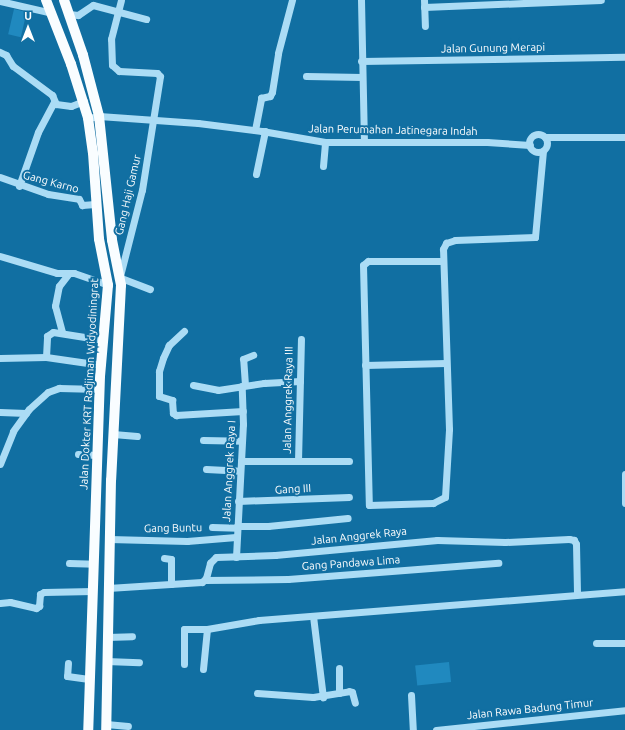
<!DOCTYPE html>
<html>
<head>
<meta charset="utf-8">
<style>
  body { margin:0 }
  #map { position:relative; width:625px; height:730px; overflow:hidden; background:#116fa2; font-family:Ubuntu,sans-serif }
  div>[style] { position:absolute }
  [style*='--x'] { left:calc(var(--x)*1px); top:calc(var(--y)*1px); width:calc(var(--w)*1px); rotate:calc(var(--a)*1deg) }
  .green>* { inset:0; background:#2089bf; transform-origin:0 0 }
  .minor>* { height:7px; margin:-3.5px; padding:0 3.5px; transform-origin:3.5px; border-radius:3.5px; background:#abdcf5 }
  .minor>.ring { margin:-3.5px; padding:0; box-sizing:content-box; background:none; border:7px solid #abdcf5; border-radius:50% }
  .major>* { height:10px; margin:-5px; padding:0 5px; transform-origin:5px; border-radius:5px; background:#f9fdff }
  span { translate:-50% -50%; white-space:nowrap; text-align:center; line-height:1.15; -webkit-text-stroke:4px #116fa2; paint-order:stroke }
  .street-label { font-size:11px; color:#fff }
  .north { position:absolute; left:8px; top:8px; width:40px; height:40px; -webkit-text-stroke:3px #116fa2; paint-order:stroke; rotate:0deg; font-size:11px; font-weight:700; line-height:16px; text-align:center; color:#fff }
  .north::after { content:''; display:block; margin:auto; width:14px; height:18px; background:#fff; clip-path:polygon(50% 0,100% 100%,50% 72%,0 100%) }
</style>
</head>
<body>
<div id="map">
  <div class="green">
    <div style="left:14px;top:9px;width:13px;height:26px;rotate:13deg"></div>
    <div style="left:449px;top:662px;width:20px;height:34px;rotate:84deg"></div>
  </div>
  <div class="minor">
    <div style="--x:361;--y:0;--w:142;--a:88.8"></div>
    <div style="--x:424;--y:0;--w:26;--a:88"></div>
    <div style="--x:0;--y:1;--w:53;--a:13"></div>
    <div style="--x:424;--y:7;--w:177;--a:-2.3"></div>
    <div style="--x:69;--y:14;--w:9;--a:6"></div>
    <div style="--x:78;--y:15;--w:18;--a:-34"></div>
    <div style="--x:93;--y:5;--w:55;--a:14.8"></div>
    <div style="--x:0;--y:52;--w:7;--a:27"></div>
    <div style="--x:6;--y:55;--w:13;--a:58"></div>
    <div style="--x:13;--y:66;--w:49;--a:36.6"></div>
    <div style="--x:52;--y:95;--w:10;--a:66"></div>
    <div style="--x:56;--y:104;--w:15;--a:8"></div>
    <div style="--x:71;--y:106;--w:14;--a:-21"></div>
    <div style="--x:361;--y:61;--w:264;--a:-0.9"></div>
    <div style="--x:306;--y:76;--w:56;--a:1"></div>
    <div style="--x:88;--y:118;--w:11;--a:-10"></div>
    <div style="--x:99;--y:116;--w:99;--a:4"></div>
    <div style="--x:198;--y:123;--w:64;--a:7.1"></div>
    <div style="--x:262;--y:131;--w:64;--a:9.9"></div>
    <div style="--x:325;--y:142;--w:162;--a:0"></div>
    <div style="--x:487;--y:142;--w:43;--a:4"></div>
    <div style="--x:255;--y:130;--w:33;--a:-79"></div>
    <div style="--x:261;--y:98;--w:9;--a:-13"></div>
    <div style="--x:270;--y:96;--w:4;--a:-63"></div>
    <div style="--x:272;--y:92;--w:39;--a:-81"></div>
    <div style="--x:278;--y:53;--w:55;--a:-75.2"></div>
    <div class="ring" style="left:529px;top:134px;width:11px;height:11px"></div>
    <div style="--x:545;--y:137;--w:80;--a:0"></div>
    <div style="--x:323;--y:166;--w:24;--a:-85"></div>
    <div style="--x:256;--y:174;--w:44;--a:-78.2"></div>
    <div style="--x:0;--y:177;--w:51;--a:19.5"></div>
    <div style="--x:48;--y:194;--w:31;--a:9"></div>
    <div style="--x:79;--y:199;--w:7;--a:63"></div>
    <div style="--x:82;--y:205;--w:13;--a:-4"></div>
    <div style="--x:19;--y:186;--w:57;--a:-70.6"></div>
    <div style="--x:38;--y:132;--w:34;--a:-62"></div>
    <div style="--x:0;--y:256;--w:59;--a:16.6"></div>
    <div style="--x:57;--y:273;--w:17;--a:0"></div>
    <div style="--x:74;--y:273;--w:36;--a:19"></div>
    <div style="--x:443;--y:261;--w:75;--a:180"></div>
    <div style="--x:368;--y:261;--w:6;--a:141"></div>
    <div style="--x:363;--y:265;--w:240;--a:88.6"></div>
    <div style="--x:369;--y:505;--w:64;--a:-1.8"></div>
    <div style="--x:433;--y:503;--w:13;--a:-27"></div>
    <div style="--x:445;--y:497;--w:68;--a:-86.6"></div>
    <div style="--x:449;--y:429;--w:180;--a:-91.9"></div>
    <div style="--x:443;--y:249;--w:7;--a:-63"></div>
    <div style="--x:446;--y:243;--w:9;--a:-18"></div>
    <div style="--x:455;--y:240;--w:80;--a:-2.1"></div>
    <div style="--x:535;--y:237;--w:86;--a:-84.7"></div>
    <div style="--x:120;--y:276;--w:89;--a:-75.7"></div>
    <div style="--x:142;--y:190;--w:115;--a:-81"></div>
    <div style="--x:160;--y:76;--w:4;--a:-135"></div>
    <div style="--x:157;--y:73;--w:38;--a:-177"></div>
    <div style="--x:119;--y:71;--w:9;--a:-139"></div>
    <div style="--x:112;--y:65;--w:26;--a:-92"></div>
    <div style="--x:111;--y:39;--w:40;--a:-75.6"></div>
    <div style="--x:121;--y:278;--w:31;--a:21"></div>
    <div style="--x:184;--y:331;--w:21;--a:137"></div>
    <div style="--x:169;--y:345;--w:14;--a:115"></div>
    <div style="--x:163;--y:358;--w:14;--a:107"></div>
    <div style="--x:159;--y:371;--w:25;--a:90"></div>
    <div style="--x:159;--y:396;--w:14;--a:17"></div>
    <div style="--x:172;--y:400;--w:13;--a:86"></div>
    <div style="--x:173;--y:413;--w:4;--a:34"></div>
    <div style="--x:176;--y:415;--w:67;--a:-3.4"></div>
    <div style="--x:62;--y:332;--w:27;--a:-105"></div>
    <div style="--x:55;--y:306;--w:20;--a:-79"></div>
    <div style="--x:59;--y:286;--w:16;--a:-52"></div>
    <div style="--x:46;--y:357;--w:21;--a:-87"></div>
    <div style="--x:47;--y:336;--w:7;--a:-34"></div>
    <div style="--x:53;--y:332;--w:51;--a:9.1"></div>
    <div style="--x:0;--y:358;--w:46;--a:-1.2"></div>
    <div style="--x:46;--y:357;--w:56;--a:8.3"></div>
    <div style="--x:365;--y:365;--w:81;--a:-1.4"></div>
    <div style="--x:193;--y:385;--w:25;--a:11"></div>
    <div style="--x:218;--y:390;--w:47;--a:-8.7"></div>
    <div style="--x:264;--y:383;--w:36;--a:-3"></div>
    <div style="--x:245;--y:385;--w:26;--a:-94"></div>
    <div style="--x:243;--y:359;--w:11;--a:-22"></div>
    <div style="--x:0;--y:412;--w:26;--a:2"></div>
    <div style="--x:113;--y:434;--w:24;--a:5"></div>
    <div style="--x:203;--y:440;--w:39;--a:1"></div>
    <div style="--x:78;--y:454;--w:19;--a:3"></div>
    <div style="--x:241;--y:461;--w:108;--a:0"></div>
    <div style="--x:298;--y:461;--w:122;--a:-88.6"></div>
    <div style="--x:0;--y:464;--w:35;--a:-68"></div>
    <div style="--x:13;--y:431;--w:27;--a:-54"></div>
    <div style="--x:29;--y:409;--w:25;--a:-42"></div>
    <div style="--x:48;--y:392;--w:12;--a:-20"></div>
    <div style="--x:59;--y:388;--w:40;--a:1.4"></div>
    <div style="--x:206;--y:469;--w:34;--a:3"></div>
    <div style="--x:625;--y:474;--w:29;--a:90"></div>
    <div style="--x:238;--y:501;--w:111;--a:-2.1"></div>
    <div style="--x:237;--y:526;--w:31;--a:0"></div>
    <div style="--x:268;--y:526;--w:80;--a:-5.7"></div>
    <div style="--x:212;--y:527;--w:25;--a:2"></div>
    <div style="--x:109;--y:539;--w:78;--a:1.5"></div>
    <div style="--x:187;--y:541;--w:49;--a:-4.7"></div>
    <div style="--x:236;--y:557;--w:133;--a:-87"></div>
    <div style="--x:243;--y:424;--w:38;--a:-92"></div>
    <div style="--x:164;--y:558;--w:7;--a:8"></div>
    <div style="--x:171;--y:559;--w:25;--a:90"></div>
    <div style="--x:69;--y:563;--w:25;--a:2"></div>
    <div style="--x:205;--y:580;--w:83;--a:-0.7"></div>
    <div style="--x:288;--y:579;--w:211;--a:-4.4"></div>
    <div style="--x:108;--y:588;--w:94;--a:-3.7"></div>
    <div style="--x:202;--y:582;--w:6;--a:-45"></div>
    <div style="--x:206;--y:578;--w:16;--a:-75"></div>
    <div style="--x:210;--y:563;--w:8;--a:-45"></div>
    <div style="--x:216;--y:557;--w:59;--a:-1.9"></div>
    <div style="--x:275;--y:555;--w:163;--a:-5.3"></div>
    <div style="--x:437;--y:540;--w:68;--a:1.7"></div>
    <div style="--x:505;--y:542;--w:64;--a:-2.7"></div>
    <div style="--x:569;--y:539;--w:5;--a:11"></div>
    <div style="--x:574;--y:540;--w:4;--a:63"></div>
    <div style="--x:576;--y:544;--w:49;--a:88.8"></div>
    <div style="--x:0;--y:603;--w:10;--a:-6"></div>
    <div style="--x:10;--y:602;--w:27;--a:13"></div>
    <div style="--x:36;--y:608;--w:4;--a:-34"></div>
    <div style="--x:39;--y:606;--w:12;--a:-85"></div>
    <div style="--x:40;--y:594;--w:4;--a:-27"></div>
    <div style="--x:44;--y:592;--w:49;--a:-1.2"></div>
    <div style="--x:313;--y:616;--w:82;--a:83"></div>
    <div style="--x:107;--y:637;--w:25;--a:-2"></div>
    <div style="--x:596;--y:643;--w:29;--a:0"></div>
    <div style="--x:106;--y:661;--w:33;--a:2"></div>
    <div style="--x:68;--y:663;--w:13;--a:94"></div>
    <div style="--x:67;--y:676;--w:22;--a:8"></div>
    <div style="--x:184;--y:664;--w:35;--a:-90"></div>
    <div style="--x:184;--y:629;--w:23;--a:0"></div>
    <div style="--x:207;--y:629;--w:53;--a:-9.8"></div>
    <div style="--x:259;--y:620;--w:367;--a:-4.5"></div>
    <div style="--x:339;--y:668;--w:25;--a:90"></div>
    <div style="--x:203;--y:669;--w:40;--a:-84.3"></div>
    <div style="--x:257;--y:693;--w:56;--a:4.1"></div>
    <div style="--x:313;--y:697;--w:36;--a:-9"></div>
    <div style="--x:349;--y:691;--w:3;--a:18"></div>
    <div style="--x:352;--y:692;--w:11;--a:75"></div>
    <div style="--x:411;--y:695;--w:35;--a:87"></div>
    <div style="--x:106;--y:724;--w:22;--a:5"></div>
    <div style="--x:436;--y:730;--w:190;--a:-6"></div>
  </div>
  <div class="major">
    <div style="--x:46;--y:0;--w:69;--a:68.7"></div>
    <div style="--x:71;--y:64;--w:57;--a:72.5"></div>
    <div style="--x:88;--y:118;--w:35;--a:82"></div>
    <div style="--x:93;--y:153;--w:86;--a:86"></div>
    <div style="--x:99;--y:239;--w:47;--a:78.9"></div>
    <div style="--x:108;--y:285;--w:91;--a:95"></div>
    <div style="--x:100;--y:376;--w:354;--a:91.9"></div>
    <div style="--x:64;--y:0;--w:58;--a:70.9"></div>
    <div style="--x:83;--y:55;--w:63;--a:75.3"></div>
    <div style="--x:99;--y:116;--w:125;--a:84"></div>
    <div style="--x:112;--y:240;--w:46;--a:78.7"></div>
    <div style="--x:121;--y:285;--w:195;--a:92.9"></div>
    <div style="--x:111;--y:480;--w:250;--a:91.1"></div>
  </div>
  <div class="street-label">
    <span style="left:493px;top:48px;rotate:-1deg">Jalan Gunung Merapi</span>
    <span style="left:393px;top:130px;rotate:1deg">Jalan Perumahan Jatinegara Indah</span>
    <span style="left:51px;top:182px;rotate:15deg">Gang Karno</span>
    <span style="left:128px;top:195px;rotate:-77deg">Gang Haji Gamur</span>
    <span style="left:89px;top:384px;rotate:-87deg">Jalan Dokter KRT Radjiman Widyodiningrat</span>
    <span style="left:288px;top:400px;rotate:-89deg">Jalan Anggrek Raya III</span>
    <span style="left:229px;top:471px;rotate:-87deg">Jalan Anggrek Raya I</span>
    <span style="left:293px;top:489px;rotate:-3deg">Gang III</span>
    <span style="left:173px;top:528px;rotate:-1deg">Gang Buntu</span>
    <span style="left:359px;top:536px;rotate:-6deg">Jalan Anggrek Raya</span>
    <span style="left:351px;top:563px;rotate:-4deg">Gang Pandawa Lima</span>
    <span style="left:530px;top:709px;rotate:-6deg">Jalan Rawa Badung Timur</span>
  </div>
  <div class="north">U</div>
</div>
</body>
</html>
